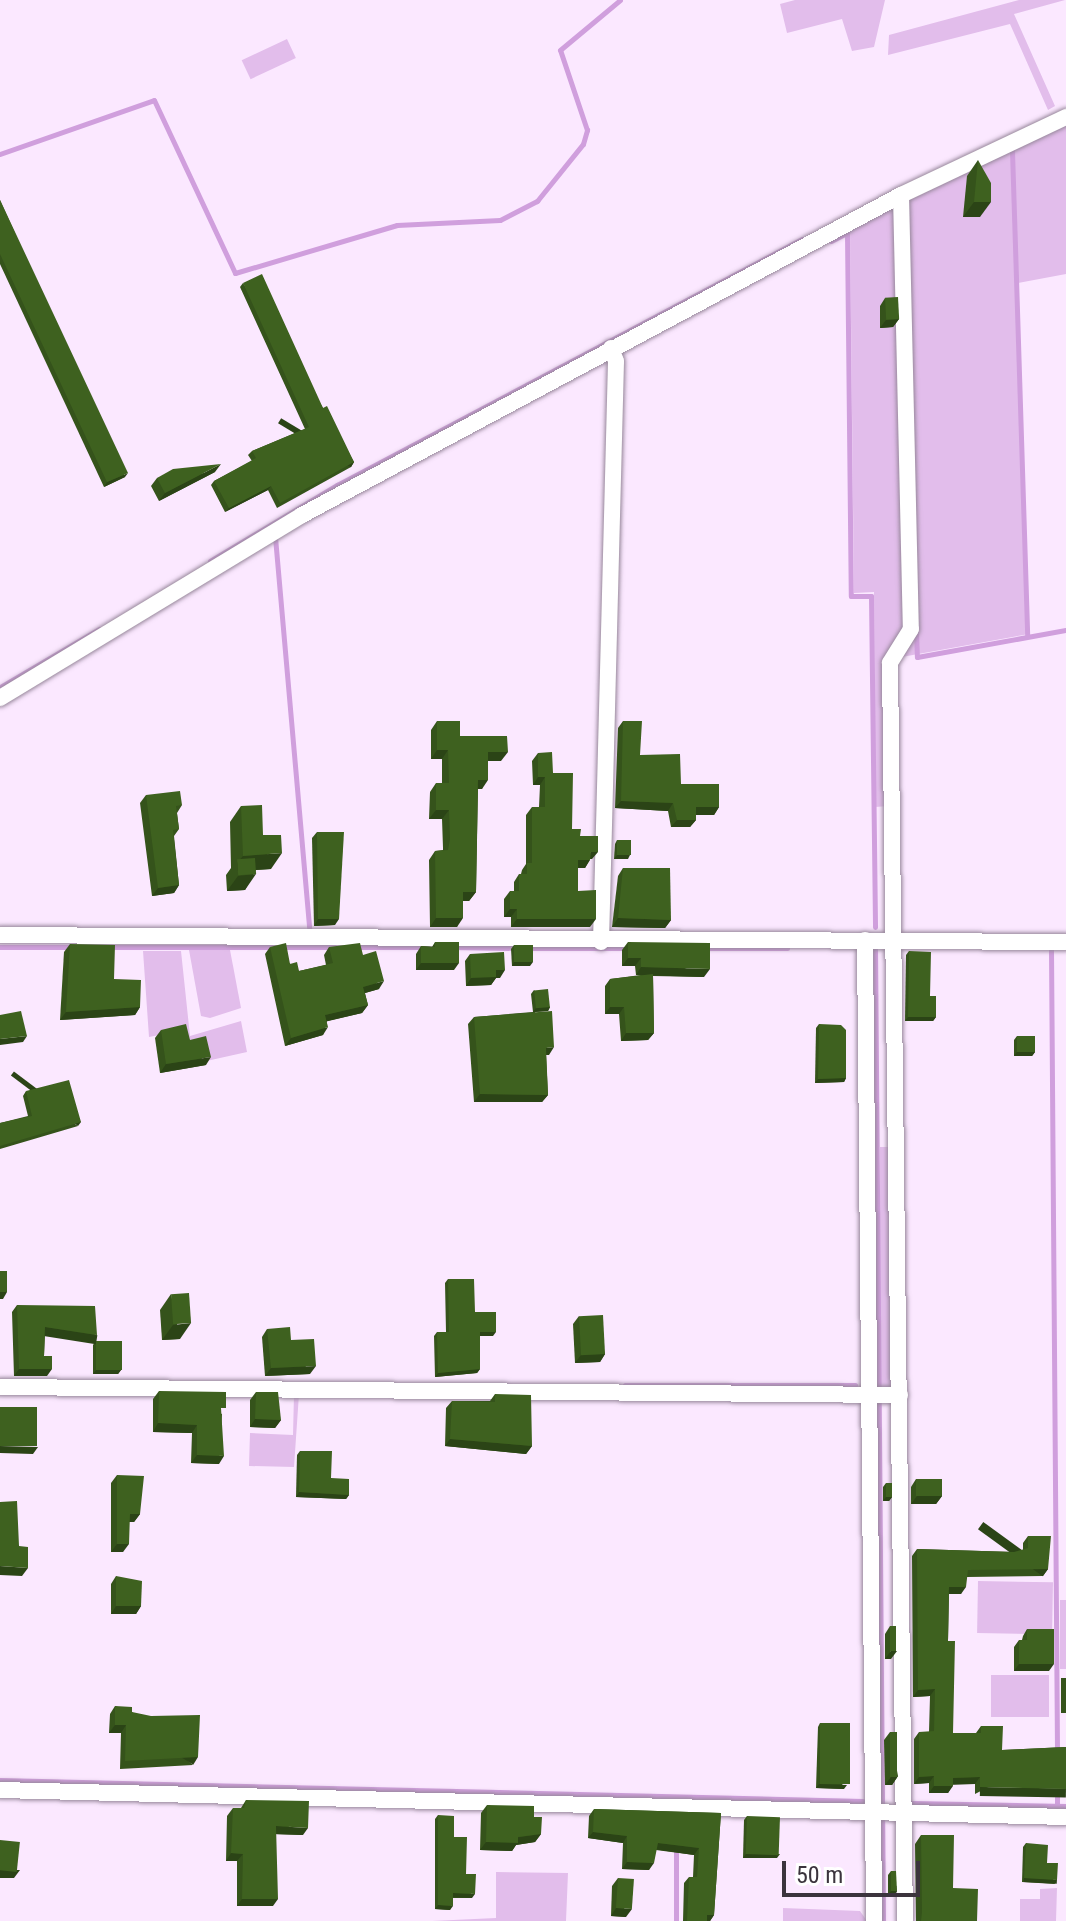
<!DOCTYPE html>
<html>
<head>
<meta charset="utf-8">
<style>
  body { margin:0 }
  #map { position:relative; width:1066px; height:1921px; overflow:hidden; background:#fbe8ff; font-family:"Roboto Condensed",sans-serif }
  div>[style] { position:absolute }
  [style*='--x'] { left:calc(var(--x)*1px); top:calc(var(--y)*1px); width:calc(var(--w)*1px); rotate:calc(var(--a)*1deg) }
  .green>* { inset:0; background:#e2bdeb; transform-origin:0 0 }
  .stream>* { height:5px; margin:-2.5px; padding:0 2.5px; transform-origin:2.5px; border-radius:2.5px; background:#d09fdd }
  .roads { filter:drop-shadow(0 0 2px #97879b) drop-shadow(0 0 2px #97879b) }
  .minor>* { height:16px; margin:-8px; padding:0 8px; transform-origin:8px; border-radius:8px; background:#fff }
  .wall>* { inset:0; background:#35531b; transform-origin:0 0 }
  .shaded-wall>* { inset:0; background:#2b4416; transform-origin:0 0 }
  .building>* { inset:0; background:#3e611f; transform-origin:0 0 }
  span { translate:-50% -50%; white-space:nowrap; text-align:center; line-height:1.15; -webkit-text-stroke:8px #fff; paint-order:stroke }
  .scale { position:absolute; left:782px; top:1861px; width:138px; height:36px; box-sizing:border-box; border:4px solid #3b343d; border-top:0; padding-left:10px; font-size:24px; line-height:28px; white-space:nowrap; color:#3b343d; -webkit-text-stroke:6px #fff; paint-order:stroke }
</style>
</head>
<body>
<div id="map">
  <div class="green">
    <div style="clip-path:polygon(795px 0,885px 0,874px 47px,852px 51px,842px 19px,787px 33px,780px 4px)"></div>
    <div style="clip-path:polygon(1019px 0,1065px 0,1014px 14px,1055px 106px,1048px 110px,1010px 24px,888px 55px,889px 35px)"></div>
    <div style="left:287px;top:39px;width:21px;height:50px;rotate:65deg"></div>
    <div style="clip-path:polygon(1066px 125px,1066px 274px,1018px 283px,1029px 634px,885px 660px,889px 806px,875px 807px,874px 592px,854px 593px,850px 229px)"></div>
    <div style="clip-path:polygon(189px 950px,230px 950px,241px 1008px,210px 1018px,201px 1016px)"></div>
    <div style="clip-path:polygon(143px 951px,181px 951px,190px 1036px,241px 1021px,247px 1052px,202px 1062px,181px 1041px,180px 1031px,149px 1037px)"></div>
    <div style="left:880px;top:1147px;width:11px;height:244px"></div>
    <div style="clip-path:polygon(294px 1394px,299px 1394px,294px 1467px,249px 1466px,250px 1433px,293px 1435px)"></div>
    <div style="left:978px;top:1581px;width:75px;height:52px;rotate:1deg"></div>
    <div style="left:1060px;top:1600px;width:6px;height:69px"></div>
    <div style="left:991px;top:1675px;width:58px;height:42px"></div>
    <div style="clip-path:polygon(496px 1872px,568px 1873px,566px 1921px,432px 1921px,496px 1918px)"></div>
    <div style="clip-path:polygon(1057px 1888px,1056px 1921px,1020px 1921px,1020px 1899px,1040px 1899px,1040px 1889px)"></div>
    <div style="clip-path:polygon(783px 1908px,860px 1911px,867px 1921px,783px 1921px)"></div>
  </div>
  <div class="stream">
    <div style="--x:1012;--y:151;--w:485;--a:88.2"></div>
    <div style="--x:0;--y:154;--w:163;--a:-19.3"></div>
    <div style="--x:154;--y:100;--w:191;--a:64.9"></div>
    <div style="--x:235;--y:273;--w:169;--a:-16.5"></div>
    <div style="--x:397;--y:225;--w:103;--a:-2.8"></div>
    <div style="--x:500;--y:220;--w:42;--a:-27.2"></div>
    <div style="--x:537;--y:201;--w:73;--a:-51.1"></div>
    <div style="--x:583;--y:144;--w:15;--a:-74"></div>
    <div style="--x:587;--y:130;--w:84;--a:-108.6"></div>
    <div style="--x:560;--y:50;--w:78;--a:-39.8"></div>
    <div style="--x:831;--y:241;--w:18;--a:-27"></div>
    <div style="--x:847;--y:233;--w:363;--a:89.4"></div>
    <div style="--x:851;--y:596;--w:20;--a:0"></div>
    <div style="--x:871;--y:596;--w:331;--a:89.3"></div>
    <div style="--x:275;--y:537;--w:393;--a:85"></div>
    <div style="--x:210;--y:561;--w:148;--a:-30.9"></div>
    <div style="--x:337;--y:485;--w:526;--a:-27.88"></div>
    <div style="--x:916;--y:631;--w:26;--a:88"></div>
    <div style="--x:917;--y:657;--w:151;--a:-10.3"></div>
    <div style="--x:0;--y:687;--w:115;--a:-30.4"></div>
    <div style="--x:875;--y:946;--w:975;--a:89.53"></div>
    <div style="--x:0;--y:947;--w:71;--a:0"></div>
    <div style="--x:109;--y:947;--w:226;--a:0"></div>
    <div style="--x:357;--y:947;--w:70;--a:0"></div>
    <div style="--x:453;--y:947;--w:66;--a:0.9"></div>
    <div style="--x:529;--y:948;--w:98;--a:0"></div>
    <div style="--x:705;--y:948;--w:82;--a:0"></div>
    <div style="--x:1051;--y:950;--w:803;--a:89.57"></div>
    <div style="--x:625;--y:1385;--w:230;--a:0"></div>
    <div style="--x:0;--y:1780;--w:863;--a:1.39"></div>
    <div style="--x:1057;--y:1791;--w:15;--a:90"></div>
    <div style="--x:912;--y:1803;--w:154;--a:1.1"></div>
    <div style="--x:676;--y:1921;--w:75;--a:-90"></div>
  </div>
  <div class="roads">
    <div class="minor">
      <div style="--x:901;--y:195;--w:434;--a:88.7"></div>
      <div style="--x:911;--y:629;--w:40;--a:122"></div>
      <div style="--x:890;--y:663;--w:1258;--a:89.32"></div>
      <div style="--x:0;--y:698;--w:353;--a:-31.2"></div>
      <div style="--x:302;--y:515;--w:679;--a:-28.11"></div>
      <div style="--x:901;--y:195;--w:183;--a:-25.3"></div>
      <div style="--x:0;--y:935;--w:1066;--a:0.38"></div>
      <div style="--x:865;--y:940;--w:981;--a:89.47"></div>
      <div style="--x:601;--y:942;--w:581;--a:-88.52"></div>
      <div style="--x:616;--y:361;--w:14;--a:-111"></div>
      <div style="--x:0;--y:1387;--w:900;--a:0.51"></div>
      <div style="--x:0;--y:1790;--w:1066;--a:1.45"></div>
    </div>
  </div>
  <div class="wall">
    <div style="clip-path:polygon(978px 160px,980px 217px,963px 217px,967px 176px)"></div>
    <div style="clip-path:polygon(0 200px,125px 477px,104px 487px,0 264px)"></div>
    <div style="clip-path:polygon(243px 283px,323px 408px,354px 462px,351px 467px,277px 508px,268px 490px,225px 512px,211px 485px,214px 481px,252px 461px,248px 455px,252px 451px,305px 429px,240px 287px)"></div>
    <div style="clip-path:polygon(885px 298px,899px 319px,893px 327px,880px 328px,880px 306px)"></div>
    <div style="clip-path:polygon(215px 472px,159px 501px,151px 486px,157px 478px)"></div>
    <div style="clip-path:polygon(437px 721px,460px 736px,501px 761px,488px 761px,482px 789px,478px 789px,476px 892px,469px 901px,463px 901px,457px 927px,430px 927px,429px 860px,435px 851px,443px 850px,443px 848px,442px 819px,429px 819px,430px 792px,436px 783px,442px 783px,442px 759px,431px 759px,431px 730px)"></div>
    <div style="clip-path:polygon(623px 721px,640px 755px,681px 784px,719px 807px,714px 815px,696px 815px,696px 820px,690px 827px,671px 827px,668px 811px,615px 808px,618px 728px)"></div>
    <div style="clip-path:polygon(538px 753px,553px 773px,572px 829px,580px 836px,592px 859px,590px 859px,585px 868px,578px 868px,578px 891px,590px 927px,511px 927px,511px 917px,504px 917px,504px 899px,510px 891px,514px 891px,514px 882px,519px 874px,521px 874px,522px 870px,526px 864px,526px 815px,532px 807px,539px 807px,540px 785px,533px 785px,532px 761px)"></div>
    <div style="clip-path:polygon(146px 795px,182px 805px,177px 813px,179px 829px,174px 836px,179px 885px,174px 893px,152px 896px,140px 803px)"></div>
    <div style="clip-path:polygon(241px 806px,263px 835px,271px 869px,256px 870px,245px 890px,227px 891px,226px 875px,231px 868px,230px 822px)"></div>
    <div style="clip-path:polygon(317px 832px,335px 925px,314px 926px,312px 838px)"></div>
    <div style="clip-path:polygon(617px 840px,628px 859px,614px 859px,615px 844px)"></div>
    <div style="clip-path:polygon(623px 868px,671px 920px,665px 928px,612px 927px,618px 876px)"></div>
    <div style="clip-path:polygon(435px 942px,454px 970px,416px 970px,416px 954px,421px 946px,432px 947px)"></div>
    <div style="clip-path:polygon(628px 942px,704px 977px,653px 976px,654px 1033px,648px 1040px,621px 1041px,619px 1014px,605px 1014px,605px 986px,610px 979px,641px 975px,636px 975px,635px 966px,622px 966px,622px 950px)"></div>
    <div style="clip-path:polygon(70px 944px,114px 979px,140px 1007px,135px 1015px,60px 1020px,64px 952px)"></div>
    <div style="clip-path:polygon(514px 945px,530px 966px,512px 966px,511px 949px)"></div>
    <div style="clip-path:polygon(270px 947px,299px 971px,326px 965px,324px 955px,329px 947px,363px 955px,379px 989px,365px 993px,368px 1005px,362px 1013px,327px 1021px,323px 1035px,285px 1046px,265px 954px)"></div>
    <div style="clip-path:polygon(909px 951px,930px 996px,936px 1017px,933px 1021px,905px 1021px,906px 955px)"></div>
    <div style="clip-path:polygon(470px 954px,500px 978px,496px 978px,491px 985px,466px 986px,465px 961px)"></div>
    <div style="clip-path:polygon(534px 990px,550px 1007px,548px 1011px,535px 1012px,549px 1055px,546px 1055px,548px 1095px,542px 1102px,474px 1102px,468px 1024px,474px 1017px,533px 1012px,531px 994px)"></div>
    <div style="clip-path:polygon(819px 1024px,846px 1078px,844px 1082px,815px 1083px,816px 1028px)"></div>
    <div style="clip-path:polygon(161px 1030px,190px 1040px,206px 1065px,160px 1073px,155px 1038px)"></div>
    <div style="clip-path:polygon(1017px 1036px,1035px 1052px,1032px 1056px,1014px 1056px,1014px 1040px)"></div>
    <div style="clip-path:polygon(26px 1091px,78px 1126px,0 1149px,0 1123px,28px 1116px,23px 1096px)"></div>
    <div style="clip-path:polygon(448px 1279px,493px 1336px,480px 1336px,480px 1369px,477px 1373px,435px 1377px,434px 1336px,437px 1332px,446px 1332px,445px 1283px)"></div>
    <div style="clip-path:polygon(171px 1294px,180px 1339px,162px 1340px,160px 1310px)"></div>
    <div style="clip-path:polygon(17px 1305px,97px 1335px,92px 1342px,45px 1334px,44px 1356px,47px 1376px,14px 1376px,12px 1312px)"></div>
    <div style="clip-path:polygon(579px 1316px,605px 1354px,600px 1362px,575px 1363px,573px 1324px)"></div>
    <div style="clip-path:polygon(267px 1329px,291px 1340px,310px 1374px,265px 1376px,262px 1337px)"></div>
    <div style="clip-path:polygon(96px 1341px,121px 1370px,118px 1374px,93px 1374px,93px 1345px)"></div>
    <div style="clip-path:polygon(159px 1391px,222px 1414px,219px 1464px,191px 1463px,192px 1433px,153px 1432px,153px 1399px)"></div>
    <div style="clip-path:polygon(256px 1392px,281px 1420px,275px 1428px,250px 1427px,250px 1400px)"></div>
    <div style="clip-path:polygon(495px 1394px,532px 1446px,526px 1454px,445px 1446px,446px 1408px,452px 1401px,490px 1401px)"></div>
    <div style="clip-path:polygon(300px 1451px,349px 1495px,346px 1499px,296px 1497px,297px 1455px)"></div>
    <div style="clip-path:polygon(117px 1475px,140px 1514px,134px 1522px,129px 1522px,123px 1552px,111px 1552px,111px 1483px)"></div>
    <div style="clip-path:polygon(916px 1479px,942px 1496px,936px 1504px,911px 1504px,911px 1487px)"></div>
    <div style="clip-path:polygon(886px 1483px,892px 1497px,889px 1501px,883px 1501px,883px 1487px)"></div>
    <div style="clip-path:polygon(1028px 1536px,1048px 1569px,1043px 1576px,967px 1577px,961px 1594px,949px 1594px,948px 1641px,953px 1733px,976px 1733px,981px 1726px,1002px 1750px,1066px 1747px,975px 1794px,975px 1784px,953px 1784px,948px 1793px,929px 1793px,929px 1783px,914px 1784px,914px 1739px,919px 1732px,929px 1732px,930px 1696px,913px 1697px,912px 1556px,917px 1549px,1014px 1552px,1023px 1550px,1023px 1543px)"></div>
    <div style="clip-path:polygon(116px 1576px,141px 1606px,136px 1614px,111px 1614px,111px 1584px)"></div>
    <div style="clip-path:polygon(890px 1626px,891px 1659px,885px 1659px,885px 1634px)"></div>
    <div style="clip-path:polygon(1027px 1629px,1049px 1671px,1014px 1671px,1014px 1647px,1019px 1640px,1022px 1640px,1023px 1636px)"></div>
    <div style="left:1066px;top:1678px;width:35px;height:5px;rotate:90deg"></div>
    <div style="clip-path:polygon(115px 1706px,132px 1712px,193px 1765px,120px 1769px,121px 1733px,109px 1733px,110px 1714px)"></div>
    <div style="clip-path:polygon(820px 1723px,844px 1789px,816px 1788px,818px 1727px)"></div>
    <div style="clip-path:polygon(890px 1732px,898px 1776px,892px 1785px,885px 1785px,884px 1740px)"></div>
    <div style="clip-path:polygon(246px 1800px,303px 1835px,276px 1834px,273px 1906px,237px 1906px,237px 1861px,226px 1861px,227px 1816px,233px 1808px,241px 1808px)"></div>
    <div style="clip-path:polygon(487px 1805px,534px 1817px,541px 1834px,535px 1842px,516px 1845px,512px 1851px,480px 1850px,481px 1813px)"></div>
    <div style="clip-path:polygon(594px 1809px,721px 1813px,714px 1915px,710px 1921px,683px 1921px,684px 1883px,689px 1877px,693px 1877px,694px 1855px,656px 1850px,649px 1870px,622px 1869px,623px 1843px,588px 1838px,589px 1816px)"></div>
    <div style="clip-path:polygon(438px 1815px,454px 1837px,466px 1874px,472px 1898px,453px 1898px,450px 1910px,435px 1909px,435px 1819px)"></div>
    <div style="clip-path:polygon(747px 1816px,777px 1858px,743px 1858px,744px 1820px)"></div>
    <div style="clip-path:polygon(921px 1835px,953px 1888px,977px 1921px,916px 1921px,915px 1844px)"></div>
    <div style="clip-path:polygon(1026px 1843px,1047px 1863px,1055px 1884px,1022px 1882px,1023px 1847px)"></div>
    <div style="clip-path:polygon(891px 1871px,897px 1891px,894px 1895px,888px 1895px,888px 1875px)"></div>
    <div style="clip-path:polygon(618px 1878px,626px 1917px,611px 1916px,612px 1886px)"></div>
  </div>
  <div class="shaded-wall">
    <div style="clip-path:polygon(974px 202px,991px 202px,980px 217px,963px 217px)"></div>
    <div style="clip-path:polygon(899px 319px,893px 327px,880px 328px,886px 320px)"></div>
    <div style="left:354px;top:462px;width:6px;height:85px;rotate:121deg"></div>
    <div style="clip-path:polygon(221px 464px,215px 472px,159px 501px,165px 493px)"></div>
    <div style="clip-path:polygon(128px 473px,125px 477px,104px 487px,107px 482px)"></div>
    <div style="clip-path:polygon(271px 486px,268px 490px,225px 512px,229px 508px)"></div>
    <div style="clip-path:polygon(437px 750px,448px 750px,442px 759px,431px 759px)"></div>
    <div style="clip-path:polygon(488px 752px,508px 752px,501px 761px,481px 761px)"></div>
    <div style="clip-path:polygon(538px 777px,545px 777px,540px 785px,533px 785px)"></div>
    <div style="clip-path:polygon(478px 780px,488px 780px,482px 789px,472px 789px)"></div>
    <div style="clip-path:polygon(621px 801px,673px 803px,668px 811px,615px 808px)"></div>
    <div style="clip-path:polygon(696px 807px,719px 807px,714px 815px,690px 815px)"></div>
    <div style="clip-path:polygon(436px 810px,449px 810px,442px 819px,429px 819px)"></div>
    <div style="clip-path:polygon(677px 820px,696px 820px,690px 827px,671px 827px)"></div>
    <div style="clip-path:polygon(591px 852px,598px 852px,592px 859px,585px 859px)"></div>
    <div style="clip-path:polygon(282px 853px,271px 869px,238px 871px,237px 863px,243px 856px)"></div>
    <div style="clip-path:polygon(617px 855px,630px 855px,628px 859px,614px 859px)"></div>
    <div style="clip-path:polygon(578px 860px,590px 860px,585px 868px,572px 868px)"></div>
    <div style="clip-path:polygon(256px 874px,245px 890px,227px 891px,238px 876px)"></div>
    <div style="clip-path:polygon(179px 885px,174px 893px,152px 896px,158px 888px)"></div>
    <div style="clip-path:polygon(463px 892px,476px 892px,469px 901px,457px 901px)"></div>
    <div style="clip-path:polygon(510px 909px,517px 909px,511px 917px,504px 917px)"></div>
    <div style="clip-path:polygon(436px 918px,463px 918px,457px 927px,430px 927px)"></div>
    <div style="clip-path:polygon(618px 918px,671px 920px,665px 928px,612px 927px)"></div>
    <div style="clip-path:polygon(318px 919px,339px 919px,335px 925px,314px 926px)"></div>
    <div style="clip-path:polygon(517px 919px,596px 919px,590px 927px,511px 927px)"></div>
    <div style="clip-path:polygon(628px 958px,641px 958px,635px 966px,622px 966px)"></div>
    <div style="clip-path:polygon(514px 962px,533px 962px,530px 966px,512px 966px)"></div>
    <div style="clip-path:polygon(421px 963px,459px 963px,454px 970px,416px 970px)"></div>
    <div style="clip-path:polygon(641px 967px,710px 969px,704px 977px,636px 975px)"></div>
    <div style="clip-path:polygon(496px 970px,505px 970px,500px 978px,496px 978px,491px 985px,466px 986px,471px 978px)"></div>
    <div style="clip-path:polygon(384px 981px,379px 989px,358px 995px,363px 987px)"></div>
    <div style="clip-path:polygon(368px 1005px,362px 1013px,320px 1023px,325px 1015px)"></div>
    <div style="clip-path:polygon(140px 1007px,135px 1015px,60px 1020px,66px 1012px)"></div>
    <div style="clip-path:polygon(550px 1007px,548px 1011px,533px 1012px,536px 1008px)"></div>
    <div style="clip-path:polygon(610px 1007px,624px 1007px,619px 1014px,605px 1014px)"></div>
    <div style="clip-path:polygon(908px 1017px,936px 1017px,933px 1021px,905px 1021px)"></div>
    <div style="clip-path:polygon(328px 1027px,323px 1035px,285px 1046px,291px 1038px)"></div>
    <div style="clip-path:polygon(626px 1033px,654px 1033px,648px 1040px,621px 1041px)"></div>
    <div style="clip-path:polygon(27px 1036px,23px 1042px,0 1045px,0 1039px)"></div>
    <div style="clip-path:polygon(554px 1047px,549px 1055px,540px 1055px,546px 1048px)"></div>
    <div style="clip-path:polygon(1017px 1052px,1035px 1052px,1032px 1056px,1014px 1056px)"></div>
    <div style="clip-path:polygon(211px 1057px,206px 1065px,160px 1073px,166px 1064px)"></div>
    <div style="clip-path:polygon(846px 1078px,844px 1082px,815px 1083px,818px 1079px)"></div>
    <div style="clip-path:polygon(480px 1094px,548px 1095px,542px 1102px,474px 1102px)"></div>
    <div style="left:81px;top:1122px;width:5px;height:84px;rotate:127deg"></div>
    <div style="clip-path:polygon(0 1292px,7px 1292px,3px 1299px,0 1299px)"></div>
    <div style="clip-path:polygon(191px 1323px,180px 1339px,162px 1340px,173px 1325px)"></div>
    <div style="left:45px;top:1327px;width:53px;height:9px;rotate:9deg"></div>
    <div style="clip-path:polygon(480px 1332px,496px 1332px,493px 1336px,477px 1336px)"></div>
    <div style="clip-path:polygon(605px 1354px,600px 1362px,575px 1363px,581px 1355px)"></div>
    <div style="clip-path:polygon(316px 1366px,310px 1374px,265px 1376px,271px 1368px)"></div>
    <div style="clip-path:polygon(19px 1369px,52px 1369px,47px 1376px,14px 1376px)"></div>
    <div style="clip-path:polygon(480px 1369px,477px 1373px,435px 1377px,438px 1373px)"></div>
    <div style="clip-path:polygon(96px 1370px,121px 1370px,118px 1374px,93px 1374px)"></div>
    <div style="clip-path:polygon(255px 1419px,281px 1420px,275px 1428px,250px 1427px)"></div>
    <div style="clip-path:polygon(158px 1423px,197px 1425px,192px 1433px,153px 1432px)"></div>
    <div style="clip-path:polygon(450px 1439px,532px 1446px,526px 1454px,445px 1446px)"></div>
    <div style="clip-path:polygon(0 1446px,38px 1447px,33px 1454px,0 1453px)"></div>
    <div style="clip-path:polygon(197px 1455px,224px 1456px,219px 1464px,191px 1463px)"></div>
    <div style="clip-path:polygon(299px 1492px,349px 1495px,346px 1499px,296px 1497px)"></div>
    <div style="clip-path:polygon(917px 1496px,942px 1496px,936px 1504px,911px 1504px)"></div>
    <div style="clip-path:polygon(886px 1497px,892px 1497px,889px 1501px,883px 1501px)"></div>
    <div style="clip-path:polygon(130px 1514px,140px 1514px,134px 1522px,124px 1522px)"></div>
    <div style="clip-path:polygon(117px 1544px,129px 1544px,123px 1552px,111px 1552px)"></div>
    <div style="clip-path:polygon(0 1566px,28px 1568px,22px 1576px,0 1575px)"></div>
    <div style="left:1048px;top:1569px;width:9px;height:80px;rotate:126deg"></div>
    <div style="clip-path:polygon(949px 1587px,966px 1587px,961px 1594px,944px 1594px)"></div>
    <div style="clip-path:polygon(116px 1606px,141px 1606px,136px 1614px,111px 1614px)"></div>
    <div style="clip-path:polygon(891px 1651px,897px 1651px,891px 1659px,885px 1659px)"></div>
    <div style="clip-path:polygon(1019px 1664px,1054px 1664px,1049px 1671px,1014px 1671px)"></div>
    <div style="clip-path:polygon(935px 1689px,930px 1696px,913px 1697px,918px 1690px)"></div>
    <div style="clip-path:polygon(115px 1725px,126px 1725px,121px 1733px,109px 1733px)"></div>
    <div style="left:198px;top:1757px;width:9px;height:73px;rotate:122deg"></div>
    <div style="clip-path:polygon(898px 1776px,892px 1785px,885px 1785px,891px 1777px)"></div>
    <div style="clip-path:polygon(934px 1776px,929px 1783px,914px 1784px,919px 1777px)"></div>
    <div style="clip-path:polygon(980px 1777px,975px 1784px,948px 1785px,953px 1778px)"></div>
    <div style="clip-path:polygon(819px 1784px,847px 1785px,844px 1789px,816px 1788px)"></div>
    <div style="clip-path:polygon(934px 1786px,953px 1786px,948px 1793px,929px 1793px)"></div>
    <div style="left:980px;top:1787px;width:86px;height:9px;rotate:1deg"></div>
    <div style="clip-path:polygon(276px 1826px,308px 1828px,303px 1835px,270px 1834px)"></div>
    <div style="clip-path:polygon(593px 1832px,627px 1836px,623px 1843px,588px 1838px)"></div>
    <div style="clip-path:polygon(541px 1834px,535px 1842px,516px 1845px,512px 1851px,480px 1850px,486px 1842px)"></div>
    <div style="clip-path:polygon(658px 1843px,699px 1848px,694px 1855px,653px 1849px)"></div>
    <div style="clip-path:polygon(231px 1853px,243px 1854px,237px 1861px,226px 1861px)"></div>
    <div style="clip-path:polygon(746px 1854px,780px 1854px,777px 1858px,743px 1858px)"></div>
    <div style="clip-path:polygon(627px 1862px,654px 1863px,649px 1870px,622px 1869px)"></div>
    <div style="clip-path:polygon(0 1870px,20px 1870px,14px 1878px,0 1878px)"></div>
    <div style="left:1024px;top:1878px;width:33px;height:4px;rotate:3deg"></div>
    <div style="clip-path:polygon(891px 1891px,897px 1891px,894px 1895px,888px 1895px)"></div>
    <div style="clip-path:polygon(453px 1893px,475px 1894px,472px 1898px,450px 1897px)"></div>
    <div style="clip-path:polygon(242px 1899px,278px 1899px,273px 1906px,237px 1906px)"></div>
    <div style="clip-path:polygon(438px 1905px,453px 1906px,450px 1910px,435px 1909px)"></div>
    <div style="clip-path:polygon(616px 1908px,632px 1909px,626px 1917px,611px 1916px)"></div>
    <div style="clip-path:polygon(707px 1915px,714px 1915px,710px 1921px,703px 1921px)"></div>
  </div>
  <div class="building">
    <div style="clip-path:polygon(978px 160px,991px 183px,991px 202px,974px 202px)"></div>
    <div style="clip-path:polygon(0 200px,128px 473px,107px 482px,0 254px)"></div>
    <div style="clip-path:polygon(262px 274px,323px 408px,327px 406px,354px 462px,280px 503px,271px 486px,229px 508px,214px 481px,256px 458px,252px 451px,309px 427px,243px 283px)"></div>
    <div style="left:898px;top:297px;width:22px;height:13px;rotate:87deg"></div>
    <div style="clip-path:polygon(221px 464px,165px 493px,157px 478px,173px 469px)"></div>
    <div style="clip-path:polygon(437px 721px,460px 721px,460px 736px,507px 736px,508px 752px,488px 752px,488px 780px,478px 780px,476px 892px,463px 892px,463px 918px,436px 918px,435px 851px,448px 850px,450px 839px,449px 810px,436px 810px,436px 783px,449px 783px,448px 750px,437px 750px)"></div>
    <div style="clip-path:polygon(623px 721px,642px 721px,640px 755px,680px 754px,681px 784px,719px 784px,719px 807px,696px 807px,696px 820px,677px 820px,673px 803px,621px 801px)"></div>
    <div style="clip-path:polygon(552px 752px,553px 773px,573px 773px,572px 829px,581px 829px,580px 836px,598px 836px,598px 852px,591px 852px,590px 860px,578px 860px,578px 891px,596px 890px,596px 919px,517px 919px,517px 909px,510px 909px,510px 891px,519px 891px,519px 874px,527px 874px,527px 863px,532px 863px,532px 807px,545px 807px,545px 777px,538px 777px,538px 753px)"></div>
    <div style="clip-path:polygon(180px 791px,182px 805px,176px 806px,179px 829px,173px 830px,179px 885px,158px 888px,146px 795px)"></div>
    <div style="clip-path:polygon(262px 805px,263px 835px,281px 835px,282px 853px,243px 856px,241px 806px)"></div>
    <div style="clip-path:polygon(317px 832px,344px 832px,339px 919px,318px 919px)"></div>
    <div style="left:617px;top:840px;width:14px;height:15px"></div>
    <div style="left:255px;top:858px;width:16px;height:18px;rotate:86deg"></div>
    <div style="clip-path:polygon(623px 868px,670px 868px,671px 920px,618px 918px)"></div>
    <div style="clip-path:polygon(435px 942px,459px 942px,459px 963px,421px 963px,421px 946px,435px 947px)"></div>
    <div style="clip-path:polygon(628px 942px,710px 943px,710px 969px,641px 967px,641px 958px,628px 958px)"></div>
    <div style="clip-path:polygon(286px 943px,290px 964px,297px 962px,299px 971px,333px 963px,329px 947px,360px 943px,363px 955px,376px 951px,384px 981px,363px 987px,368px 1005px,325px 1015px,328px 1027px,291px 1038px,270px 947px)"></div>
    <div style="clip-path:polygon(70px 944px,115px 945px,114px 979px,141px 980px,140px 1007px,66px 1012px)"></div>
    <div style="left:514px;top:945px;width:19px;height:17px"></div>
    <div style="clip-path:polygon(909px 951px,931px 952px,930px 996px,936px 996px,936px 1017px,908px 1017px)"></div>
    <div style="clip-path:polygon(504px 952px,505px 970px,496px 970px,496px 977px,471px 978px,470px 954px)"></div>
    <div style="clip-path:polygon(653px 974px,654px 1033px,626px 1033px,624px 1007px,610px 1007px,610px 979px)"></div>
    <div style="left:548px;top:989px;width:18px;height:14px;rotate:84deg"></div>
    <div style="clip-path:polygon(21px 1011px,27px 1036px,0 1039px,0 1015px)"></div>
    <div style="clip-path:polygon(552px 1011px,554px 1047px,546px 1048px,548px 1095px,480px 1094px,474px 1017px)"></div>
    <div style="clip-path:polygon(186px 1024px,190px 1040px,206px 1036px,211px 1057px,166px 1064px,161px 1030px)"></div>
    <div style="clip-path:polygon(819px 1024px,841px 1025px,846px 1030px,846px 1078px,818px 1079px)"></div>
    <div style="left:1017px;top:1036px;width:18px;height:16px"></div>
    <div style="clip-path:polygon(69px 1080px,81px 1122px,0 1146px,0 1123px,32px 1116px,26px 1091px)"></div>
    <div style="left:7px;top:1271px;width:21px;height:7px;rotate:90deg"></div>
    <div style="clip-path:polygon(448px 1279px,474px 1279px,475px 1312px,496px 1312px,496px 1332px,480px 1332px,480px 1369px,438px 1373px,437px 1332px,449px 1332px)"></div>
    <div style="left:189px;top:1293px;width:30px;height:18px;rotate:86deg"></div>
    <div style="clip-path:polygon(17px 1305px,95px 1306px,97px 1335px,45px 1327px,44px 1356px,52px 1356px,52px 1369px,19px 1369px)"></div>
    <div style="left:603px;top:1315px;width:39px;height:24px;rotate:87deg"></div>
    <div style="clip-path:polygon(290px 1327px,291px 1340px,314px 1339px,316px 1366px,271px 1368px,267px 1329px)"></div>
    <div style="left:96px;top:1341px;width:26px;height:29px"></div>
    <div style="clip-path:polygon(159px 1391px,226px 1392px,226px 1408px,221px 1408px,224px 1456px,197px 1455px,197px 1425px,158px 1423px)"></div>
    <div style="clip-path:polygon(256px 1392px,278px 1392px,281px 1420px,255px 1419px)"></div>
    <div style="clip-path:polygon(495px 1394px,531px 1395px,532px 1446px,450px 1439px,452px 1401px,495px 1402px)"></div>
    <div style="left:0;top:1407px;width:37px;height:39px"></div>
    <div style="clip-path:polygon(300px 1451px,332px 1451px,331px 1478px,349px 1479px,349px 1495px,299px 1492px)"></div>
    <div style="clip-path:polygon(117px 1475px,144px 1476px,140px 1514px,130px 1514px,129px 1544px,117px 1544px)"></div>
    <div style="left:916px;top:1479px;width:26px;height:17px"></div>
    <div style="left:886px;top:1483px;width:6px;height:14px"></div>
    <div style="clip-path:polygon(17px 1501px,19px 1546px,28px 1547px,28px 1568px,0 1566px,0 1502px)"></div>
    <div style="clip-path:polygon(1028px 1536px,1051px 1536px,1048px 1569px,968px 1570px,966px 1587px,949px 1587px,948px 1641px,955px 1641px,953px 1733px,981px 1733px,981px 1726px,1003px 1726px,1002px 1750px,1066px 1747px,1066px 1789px,980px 1787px,980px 1777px,953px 1778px,953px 1786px,934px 1786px,934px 1776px,919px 1777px,919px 1732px,934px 1731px,935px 1689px,918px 1690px,917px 1549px,1014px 1552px,1028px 1548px)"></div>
    <div style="clip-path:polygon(116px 1576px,142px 1581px,141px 1606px,116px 1606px)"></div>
    <div style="left:890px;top:1626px;width:6px;height:25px"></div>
    <div style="clip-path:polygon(1027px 1629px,1054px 1629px,1054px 1664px,1019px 1664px,1019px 1640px,1027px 1640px)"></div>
    <div style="clip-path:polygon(115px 1706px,132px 1707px,132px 1712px,151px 1716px,200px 1715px,198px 1757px,125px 1761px,126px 1725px,115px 1725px)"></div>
    <div style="left:820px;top:1723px;width:30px;height:61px"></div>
    <div style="left:890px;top:1732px;width:7px;height:45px"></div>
    <div style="clip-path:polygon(246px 1800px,309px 1801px,308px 1828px,276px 1826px,278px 1899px,242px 1899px,243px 1854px,231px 1853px,233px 1808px,244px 1808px)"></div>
    <div style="clip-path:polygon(487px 1805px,534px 1806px,534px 1817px,542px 1817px,541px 1834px,518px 1837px,518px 1843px,486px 1842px)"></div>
    <div style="clip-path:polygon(594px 1809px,721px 1813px,714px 1915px,707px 1915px,707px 1921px,687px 1921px,689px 1877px,697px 1877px,699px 1848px,658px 1843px,654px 1863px,627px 1862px,627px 1836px,593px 1832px)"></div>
    <div style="clip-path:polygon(438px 1815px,454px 1816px,454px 1837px,467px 1837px,466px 1874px,476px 1874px,475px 1894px,453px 1893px,453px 1906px,438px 1905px)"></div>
    <div style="left:747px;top:1816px;width:33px;height:38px;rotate:2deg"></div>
    <div style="clip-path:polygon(921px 1835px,954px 1835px,953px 1888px,978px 1889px,977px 1921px,921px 1921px,922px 1912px)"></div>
    <div style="left:0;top:1840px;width:20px;height:30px;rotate:6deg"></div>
    <div style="clip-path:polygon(1026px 1843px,1048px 1845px,1047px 1863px,1058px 1863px,1057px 1880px,1024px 1878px)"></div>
    <div style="clip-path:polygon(891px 1871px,896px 1871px,897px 1891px,891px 1891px)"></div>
    <div style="left:618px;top:1878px;width:16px;height:30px;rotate:4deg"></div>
  </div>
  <div class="scale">50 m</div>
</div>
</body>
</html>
